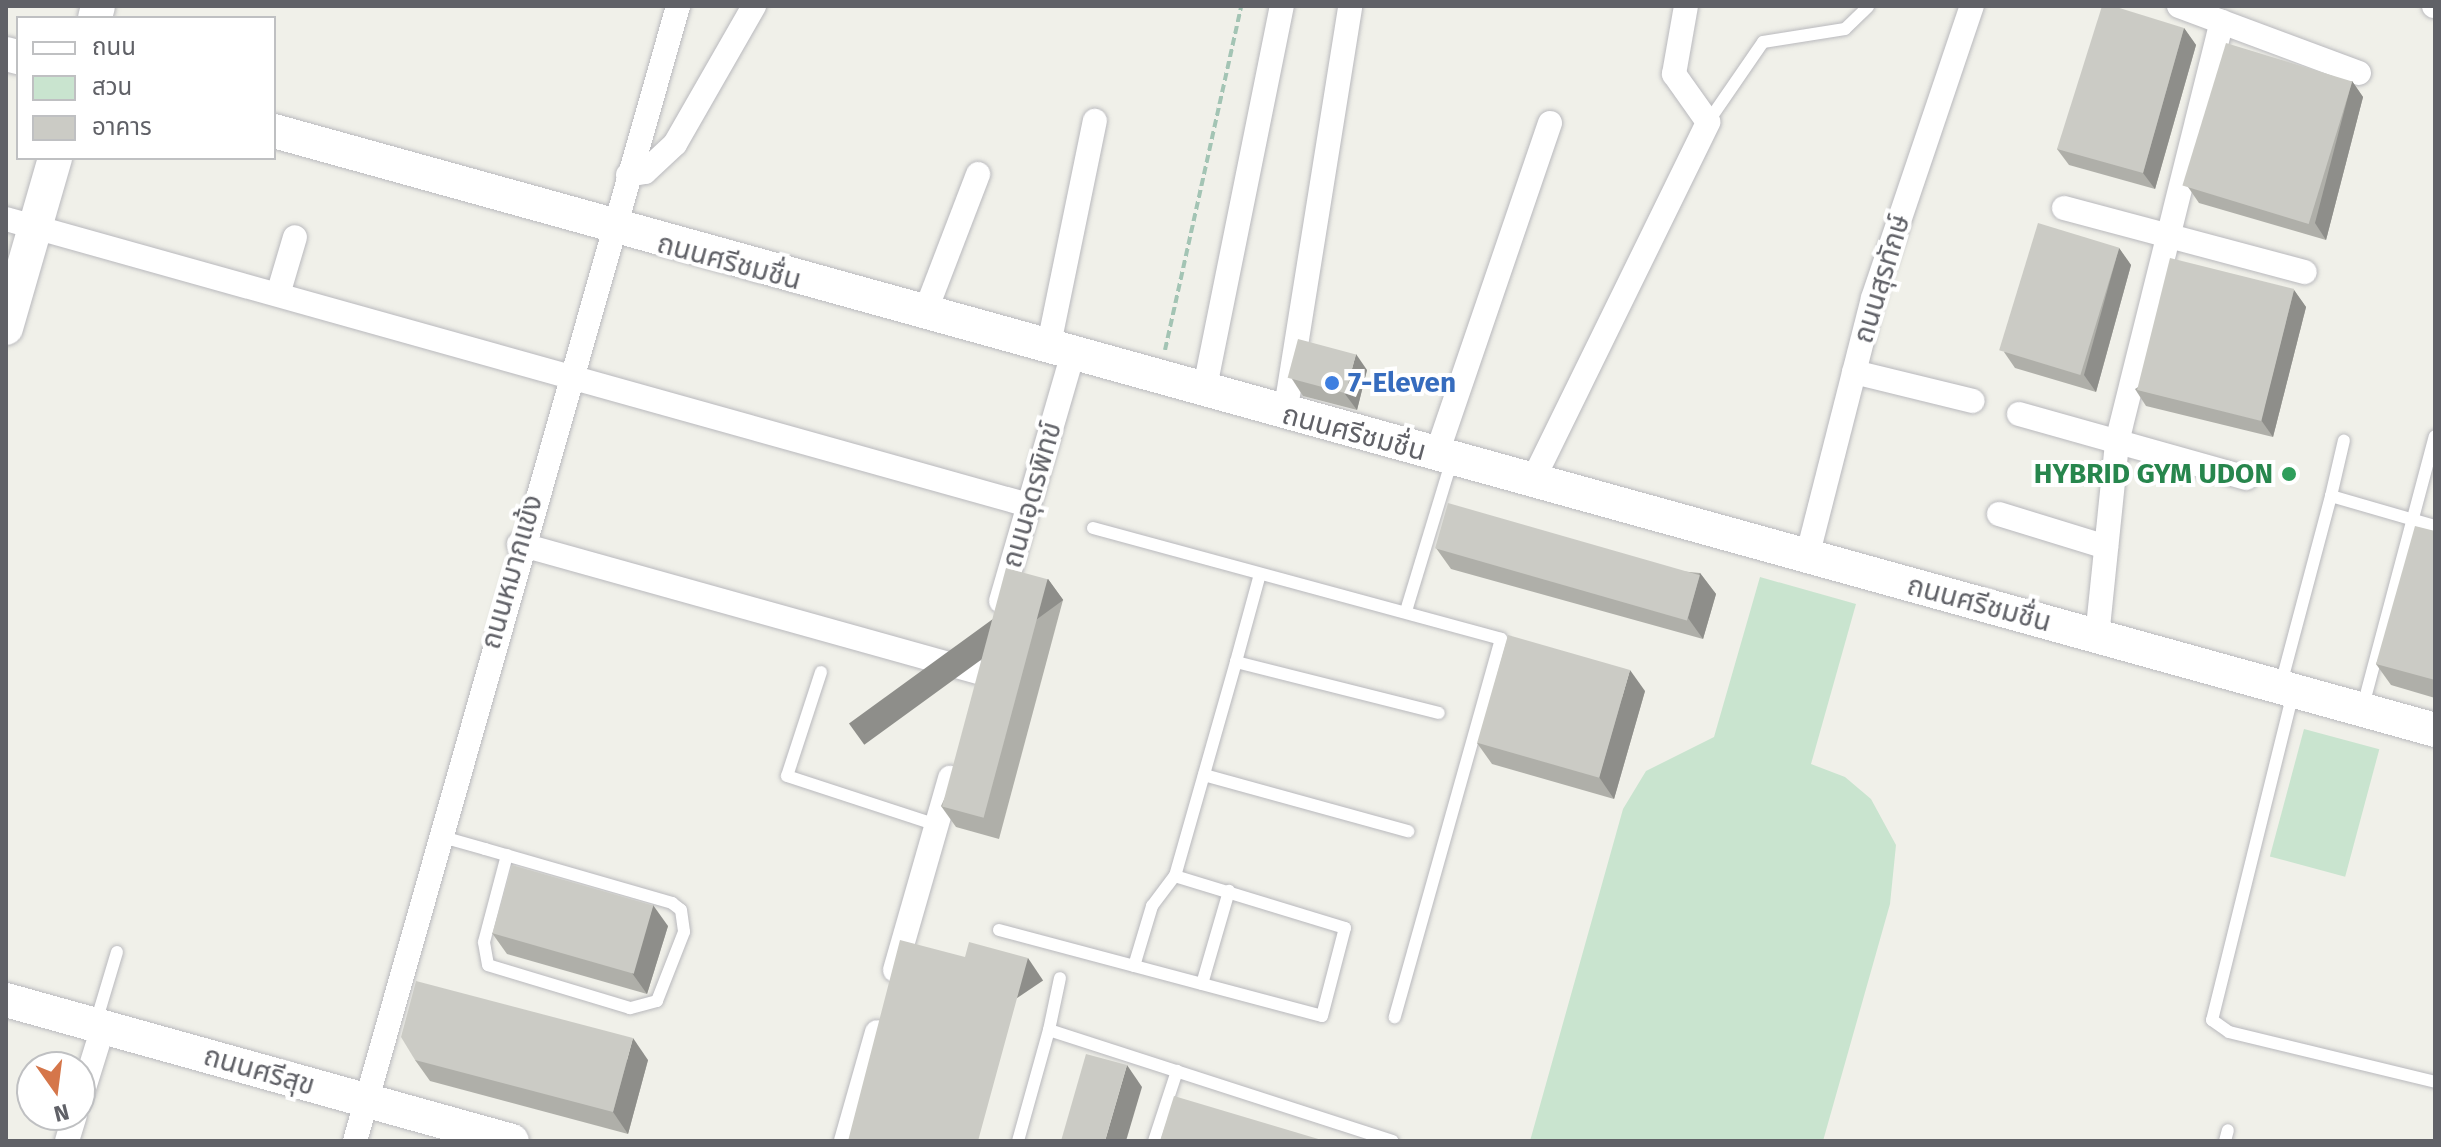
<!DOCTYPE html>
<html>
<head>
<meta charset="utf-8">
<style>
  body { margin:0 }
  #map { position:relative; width:2441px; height:1147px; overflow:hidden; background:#f0f0e9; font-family:"Fira Sans","Noto Sans Thai",sans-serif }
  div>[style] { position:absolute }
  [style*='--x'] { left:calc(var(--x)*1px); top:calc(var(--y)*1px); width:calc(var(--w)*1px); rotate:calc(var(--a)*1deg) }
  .green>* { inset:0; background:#c9e4cf; transform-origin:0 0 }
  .path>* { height:4px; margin-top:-2px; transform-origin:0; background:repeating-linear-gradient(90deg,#a3c4b4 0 8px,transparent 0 12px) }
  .roads { filter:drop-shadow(0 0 2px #b9b9bd) drop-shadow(0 0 2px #b9b9bd) }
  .lane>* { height:12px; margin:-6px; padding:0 6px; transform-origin:6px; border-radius:6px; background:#fff }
  .street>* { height:24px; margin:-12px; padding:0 12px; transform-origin:12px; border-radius:12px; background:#fff }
  .secondary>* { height:34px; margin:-17px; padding:0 17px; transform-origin:17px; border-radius:17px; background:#fff }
  .wall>* { inset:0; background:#afafa9 }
  .shaded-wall>* { inset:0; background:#8e8e8a; transform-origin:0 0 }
  .building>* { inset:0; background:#cbcbc5; transform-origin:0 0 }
  .dots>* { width:22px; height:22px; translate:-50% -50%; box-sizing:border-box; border:4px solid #fff; border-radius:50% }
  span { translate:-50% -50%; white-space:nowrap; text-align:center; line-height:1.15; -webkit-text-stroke:8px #fff; paint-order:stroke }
  .street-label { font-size:28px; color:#606167 }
  .shop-label { font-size:28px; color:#366cbe; font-weight:700 }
  .left { translate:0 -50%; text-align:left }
  .leisure-label { font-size:28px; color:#27864d; font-weight:700 }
  .right { translate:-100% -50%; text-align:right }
  .frame { position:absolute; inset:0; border:8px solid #606167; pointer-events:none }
  .legend { position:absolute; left:16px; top:16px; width:260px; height:144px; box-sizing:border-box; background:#fff; border:2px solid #bfc0c2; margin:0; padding:10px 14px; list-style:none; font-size:24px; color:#606167 }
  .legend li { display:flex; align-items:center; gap:16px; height:40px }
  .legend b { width:40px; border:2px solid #bfc0c2 }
  .north { position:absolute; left:16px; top:1051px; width:80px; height:80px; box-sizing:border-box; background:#fff; border:2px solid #bfc0c2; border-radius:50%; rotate:166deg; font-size:22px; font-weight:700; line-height:32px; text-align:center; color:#606167 }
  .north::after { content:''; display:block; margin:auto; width:28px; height:36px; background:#d5764a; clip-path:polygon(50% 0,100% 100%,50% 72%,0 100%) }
</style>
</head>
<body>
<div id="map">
  <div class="green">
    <div style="clip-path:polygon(1760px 577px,1856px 604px,1811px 764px,1845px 777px,1871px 799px,1896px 845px,1890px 904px,1823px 1141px,1530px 1141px,1623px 809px,1646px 771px,1714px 737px)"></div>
    <div style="left:2304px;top:729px;width:78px;height:132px;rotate:15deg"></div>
  </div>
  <div class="path">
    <div style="--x:1165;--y:350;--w:352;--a:-77.5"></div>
  </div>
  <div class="roads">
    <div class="lane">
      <div style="--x:1708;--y:122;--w:97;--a:-55.5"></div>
      <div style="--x:1763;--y:42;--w:83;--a:-9"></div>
      <div style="--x:1845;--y:29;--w:32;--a:-44"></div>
      <div style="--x:2331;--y:496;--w:57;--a:-76.9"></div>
      <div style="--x:1093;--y:528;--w:423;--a:15.2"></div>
      <div style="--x:1501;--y:639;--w:393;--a:105.7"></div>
      <div style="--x:1260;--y:574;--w:91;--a:105.3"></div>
      <div style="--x:1236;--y:662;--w:209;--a:14.1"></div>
      <div style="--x:1406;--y:611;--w:158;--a:-73.1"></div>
      <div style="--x:821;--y:672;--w:109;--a:108.1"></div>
      <div style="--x:787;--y:776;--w:158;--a:18.1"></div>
      <div style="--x:2281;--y:684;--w:195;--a:-75.1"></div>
      <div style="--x:2331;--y:496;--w:108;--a:16.1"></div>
      <div style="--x:2293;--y:693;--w:337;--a:103.9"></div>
      <div style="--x:2212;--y:1020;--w:21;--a:35"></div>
      <div style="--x:2229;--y:1032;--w:212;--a:13.6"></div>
      <div style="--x:2363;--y:706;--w:279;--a:-75.1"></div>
      <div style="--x:1204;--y:775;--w:212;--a:15.4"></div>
      <div style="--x:439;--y:836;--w:48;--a:15.8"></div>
      <div style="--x:485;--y:849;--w:195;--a:16.1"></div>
      <div style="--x:672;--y:903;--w:11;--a:38"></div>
      <div style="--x:681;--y:910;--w:22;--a:82"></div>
      <div style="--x:684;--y:932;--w:74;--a:111.4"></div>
      <div style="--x:657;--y:1001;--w:28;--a:165"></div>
      <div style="--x:630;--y:1008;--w:148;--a:-163.2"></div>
      <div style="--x:488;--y:965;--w:23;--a:-100"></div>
      <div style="--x:484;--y:942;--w:90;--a:-75.2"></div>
      <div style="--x:999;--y:930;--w:334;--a:14.9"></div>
      <div style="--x:1322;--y:1016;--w:91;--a:-75.4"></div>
      <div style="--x:1345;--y:928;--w:178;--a:-163"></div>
      <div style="--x:1134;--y:966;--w:63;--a:-73.3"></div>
      <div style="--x:1152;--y:906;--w:38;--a:-53"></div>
      <div style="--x:1175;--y:876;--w:223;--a:-74.1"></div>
      <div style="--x:1202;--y:984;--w:97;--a:-73.8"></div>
      <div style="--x:96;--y:1022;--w:73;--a:-73.3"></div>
      <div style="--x:1049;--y:1030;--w:53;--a:-78.1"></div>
      <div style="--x:1018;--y:1141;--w:115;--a:-74.4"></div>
      <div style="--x:1049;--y:1030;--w:361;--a:17.9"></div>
      <div style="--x:1154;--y:1141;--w:74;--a:-71.8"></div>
      <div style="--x:2225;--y:1141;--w:11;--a:-75"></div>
    </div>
    <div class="street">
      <div style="--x:2179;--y:6;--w:192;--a:20.4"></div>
      <div style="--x:2434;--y:6;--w:1;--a:0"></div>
      <div style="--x:628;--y:175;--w:17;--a:-10"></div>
      <div style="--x:645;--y:172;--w:41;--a:-43"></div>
      <div style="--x:675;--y:144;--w:159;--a:-60.2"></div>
      <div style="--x:2064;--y:208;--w:249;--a:14.9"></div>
      <div style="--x:6;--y:219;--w:1061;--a:15.63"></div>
      <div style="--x:279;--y:291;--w:56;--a:-73.5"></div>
      <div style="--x:924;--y:315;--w:151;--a:-69"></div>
      <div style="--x:1048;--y:349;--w:233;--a:-78.4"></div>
      <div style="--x:1854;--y:372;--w:122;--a:13.7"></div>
      <div style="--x:1204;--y:392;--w:394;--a:-78.6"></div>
      <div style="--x:1285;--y:414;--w:411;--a:-80.9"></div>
      <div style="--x:2019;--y:414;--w:236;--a:15.7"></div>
      <div style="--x:1436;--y:456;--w:352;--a:-71.1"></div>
      <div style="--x:1532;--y:482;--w:401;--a:-63.9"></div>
      <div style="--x:1708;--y:122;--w:59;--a:-125.3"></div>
      <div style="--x:1674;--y:74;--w:69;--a:-80"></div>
      <div style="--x:1999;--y:514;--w:112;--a:17.1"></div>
      <div style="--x:519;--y:544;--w:480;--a:15.6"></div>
      <div style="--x:1807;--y:557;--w:267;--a:-75.7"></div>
      <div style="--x:1873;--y:298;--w:308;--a:-71.3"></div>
      <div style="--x:1001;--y:601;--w:255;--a:-73.8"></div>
      <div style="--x:2097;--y:637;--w:196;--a:-84.1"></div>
      <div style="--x:2117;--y:442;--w:433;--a:-76"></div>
      <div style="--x:895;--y:970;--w:200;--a:-74"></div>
      <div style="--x:80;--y:1101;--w:77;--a:-72.7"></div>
      <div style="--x:67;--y:1141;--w:27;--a:-73"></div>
      <div style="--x:355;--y:1141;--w:1180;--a:-74.11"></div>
      <div style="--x:846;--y:1141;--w:113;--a:-74.1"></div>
    </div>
    <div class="secondary">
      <div style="--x:95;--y:18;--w:12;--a:-76"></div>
      <div style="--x:6;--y:54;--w:12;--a:14"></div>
      <div style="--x:274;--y:131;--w:2242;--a:15.49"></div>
      <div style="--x:6;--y:328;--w:177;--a:-73.9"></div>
      <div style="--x:6;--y:1000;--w:525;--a:15.57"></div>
    </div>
  </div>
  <div class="wall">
    <div style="clip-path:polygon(2184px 28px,2196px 45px,2155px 189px,2069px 165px,2057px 149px)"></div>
    <div style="clip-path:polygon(2352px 81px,2363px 97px,2326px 240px,2199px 203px,2188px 187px)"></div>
    <div style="clip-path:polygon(2119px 248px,2131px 265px,2096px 392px,2015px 368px,2004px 352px)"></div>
    <div style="clip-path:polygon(2294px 290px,2306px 307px,2273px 437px,2146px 406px,2135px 389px)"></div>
    <div style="clip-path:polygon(1367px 370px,1357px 410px,1303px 396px,1292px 379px)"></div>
    <div style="clip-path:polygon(2435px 531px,2435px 698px,2391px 685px,2376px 664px)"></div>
    <div style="clip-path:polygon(1436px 548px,1700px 573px,1716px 594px,1703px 639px,1451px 569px)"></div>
    <div style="clip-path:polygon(1048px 579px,1063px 600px,999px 839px,956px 827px,941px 806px)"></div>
    <div style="clip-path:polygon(1645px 691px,1614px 799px,1492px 764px,1477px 743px)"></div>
    <div style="clip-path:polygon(668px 926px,647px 994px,507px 954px,492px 933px)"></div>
    <div style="clip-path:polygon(415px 1060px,648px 1060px,628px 1134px,430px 1081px)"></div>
  </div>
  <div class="shaded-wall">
    <div style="clip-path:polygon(2184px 28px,2196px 45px,2155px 189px,2143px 173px)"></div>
    <div style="clip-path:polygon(2352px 81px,2363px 97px,2326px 240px,2315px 223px)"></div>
    <div style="clip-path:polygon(2119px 248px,2131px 265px,2096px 392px,2084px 375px)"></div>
    <div style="clip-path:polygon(2294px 290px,2306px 307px,2273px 437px,2261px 420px)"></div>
    <div style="clip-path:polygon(1356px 354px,1367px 370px,1357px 410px,1345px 394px)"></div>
    <div style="clip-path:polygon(1700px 573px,1716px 594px,1703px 639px,1688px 618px)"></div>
    <div style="left:1048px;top:579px;width:26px;height:246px;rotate:54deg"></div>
    <div style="clip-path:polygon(1630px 670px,1645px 691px,1614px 799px,1599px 777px)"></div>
    <div style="clip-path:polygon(653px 905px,668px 926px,647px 994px,632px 973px)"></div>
    <div style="left:1028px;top:958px;width:27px;height:190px;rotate:56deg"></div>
    <div style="clip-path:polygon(633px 1038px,648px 1060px,628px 1134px,613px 1112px)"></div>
    <div style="clip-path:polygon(1127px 1065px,1142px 1087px,1126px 1141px,1105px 1141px)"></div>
  </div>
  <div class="building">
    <div style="clip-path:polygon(2102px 6px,2113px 6px,2184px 28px,2143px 173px,2057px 149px)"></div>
    <div style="left:2226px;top:43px;width:132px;height:149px;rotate:17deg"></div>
    <div style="left:2038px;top:223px;width:85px;height:133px;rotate:17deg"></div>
    <div style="left:2170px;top:258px;width:128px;height:136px;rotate:14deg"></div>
    <div style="left:1298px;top:339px;width:60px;height:40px;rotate:15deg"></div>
    <div style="left:1448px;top:503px;width:262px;height:47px;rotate:16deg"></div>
    <div style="clip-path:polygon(2415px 526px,2435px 531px,2435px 680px,2376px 664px)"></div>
    <div style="left:1006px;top:568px;width:43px;height:247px;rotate:15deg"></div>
    <div style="left:1508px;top:635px;width:127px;height:112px;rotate:16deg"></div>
    <div style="left:512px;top:865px;width:147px;height:71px;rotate:16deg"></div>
    <div style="clip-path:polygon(900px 940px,965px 957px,969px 942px,1028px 958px,978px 1141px,848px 1141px)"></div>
    <div style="clip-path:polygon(416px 981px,633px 1038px,613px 1112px,415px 1060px,401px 1037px)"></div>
    <div style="clip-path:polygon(1086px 1054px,1127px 1065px,1105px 1141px,1061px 1141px)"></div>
    <div style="clip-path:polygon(1174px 1096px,1325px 1141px,1160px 1141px)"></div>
  </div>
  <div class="dots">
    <div style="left:1332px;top:383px;background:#3f7fe0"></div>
    <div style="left:2289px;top:474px;background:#2e9e5b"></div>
  </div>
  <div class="street-label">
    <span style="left:729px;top:262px;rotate:15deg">ถนนศรีชมชื่น</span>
    <span style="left:1882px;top:279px;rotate:-73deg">ถนนสุรทักษ์</span>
    <span style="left:1354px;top:433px;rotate:15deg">ถนนศรีชมชื่น</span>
    <span style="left:1032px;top:495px;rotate:-74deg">ถนนอุดรพิทข์</span>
    <span style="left:512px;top:572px;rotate:-74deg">ถนนหมากแข้ง</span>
    <span style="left:1979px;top:604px;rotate:15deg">ถนนศรีชมชื่น</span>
    <span style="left:259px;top:1071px;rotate:16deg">ถนนศรีสุข</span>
  </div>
  <div class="shop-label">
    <span class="left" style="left:1348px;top:383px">7-Eleven</span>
  </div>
  <div class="leisure-label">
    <span class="right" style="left:2273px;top:474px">HYBRID GYM UDON</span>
  </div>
  <div class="frame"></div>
  <ul class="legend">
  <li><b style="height:10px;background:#fff"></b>ถนน</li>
  <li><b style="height:22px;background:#c9e4cf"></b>สวน</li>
  <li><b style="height:22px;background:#cbcbc5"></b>อาคาร</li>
  </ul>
  <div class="north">N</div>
</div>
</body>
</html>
